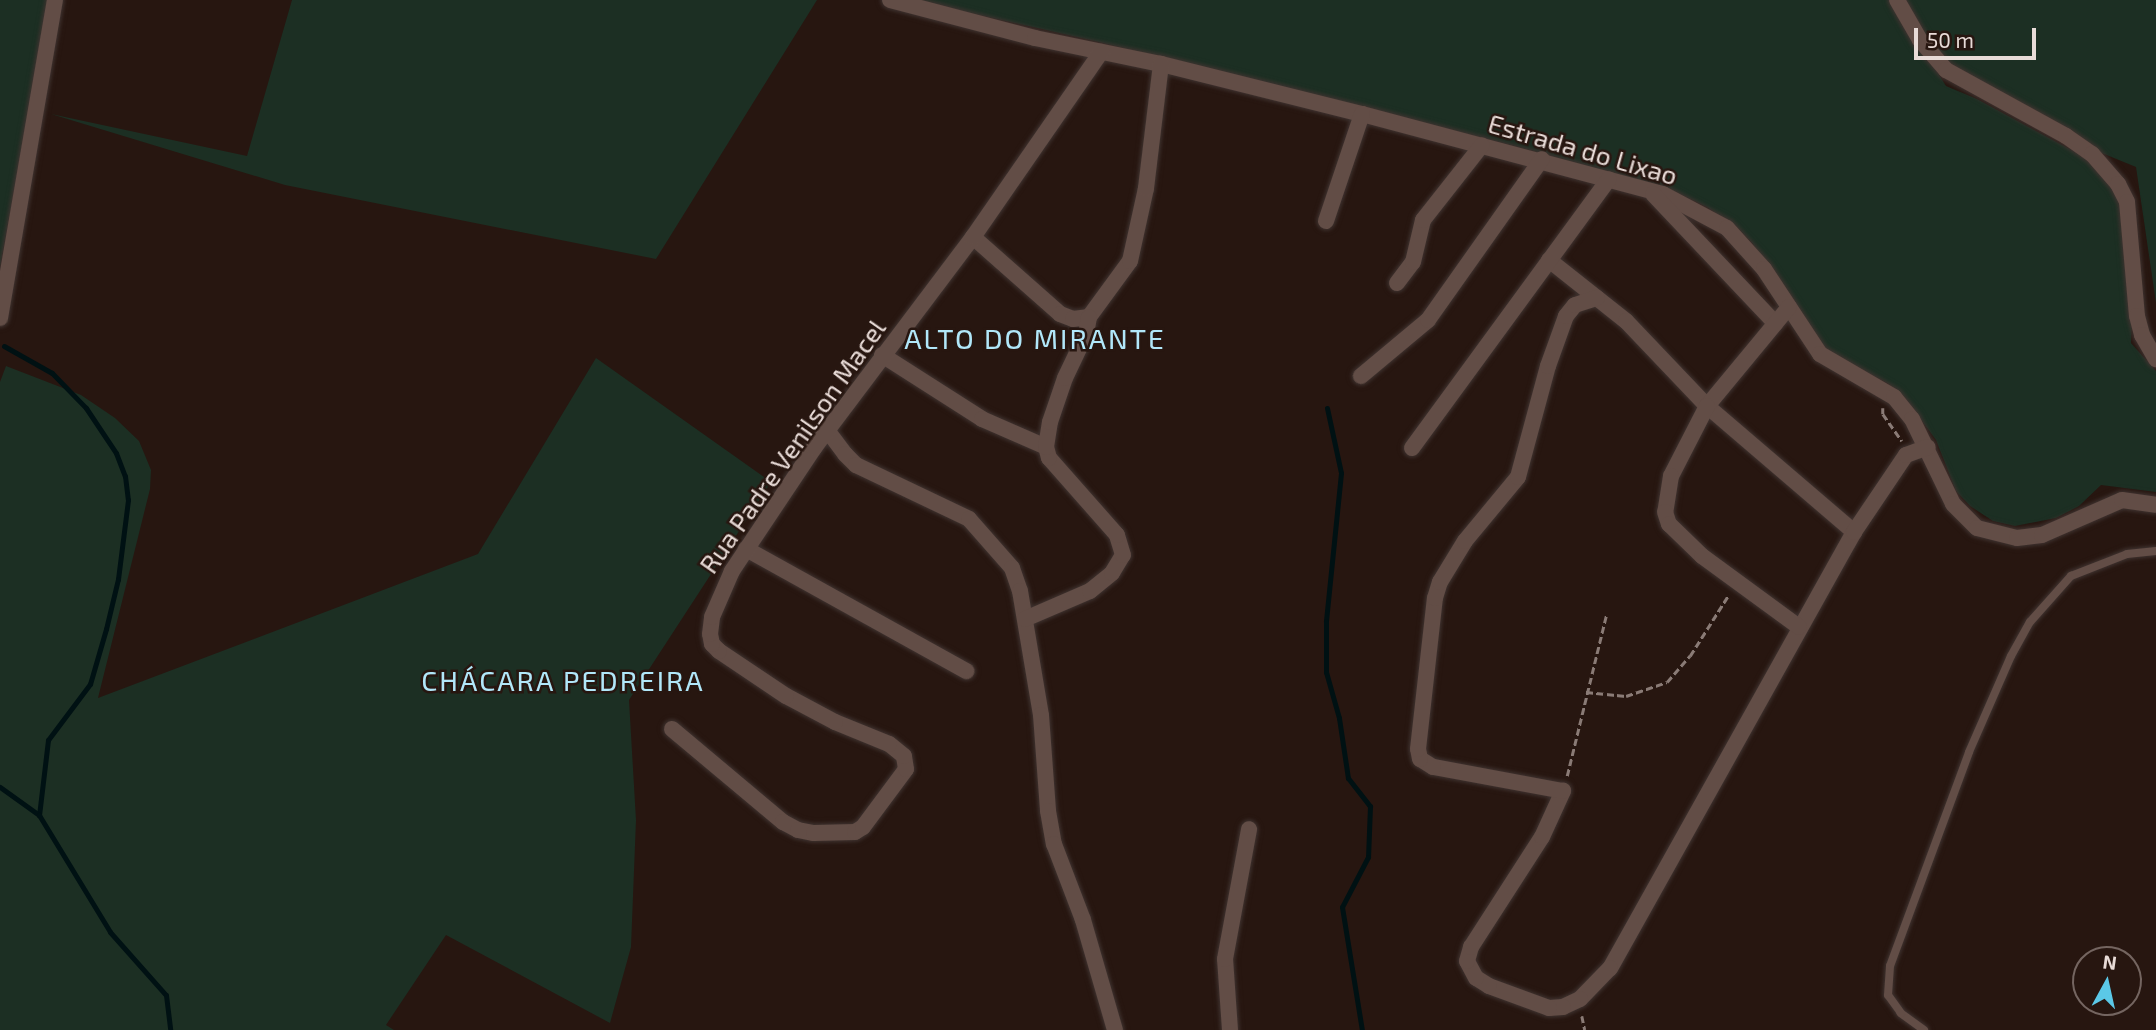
<!DOCTYPE html>
<html>
<head>
<meta charset="utf-8">
<style>
  body { margin:0 }
  #map { position:relative; width:2156px; height:1030px; overflow:hidden; background:#271610; font-family:"Exo 2",sans-serif }
  div>[style] { position:absolute }
  [style*='--x'] { left:calc(var(--x)*1px); top:calc(var(--y)*1px); width:calc(var(--w)*1px); rotate:calc(var(--a)*1deg) }
  .green>* { inset:0; background:#1c2f23 }
  .stream>* { height:5px; margin:-2.5px; padding:0 2.5px; transform-origin:2.5px; border-radius:2.5px; background:#001113 }
  .path>* { height:2.5px; margin-top:-1.25px; transform-origin:0; background:repeating-linear-gradient(90deg,#8a7b76 0 7px,transparent 0 10.5px) }
  .roads { filter:drop-shadow(0 0 2px #3f3330) drop-shadow(0 0 2px #3f3330) }
  .lane>* { height:8px; margin:-4px; padding:0 4px; transform-origin:4px; border-radius:4px; background:#624d46 }
  .street>* { height:16px; margin:-8px; padding:0 8px; transform-origin:8px; border-radius:8px; background:#624d46 }
  span { translate:-50% -50%; white-space:nowrap; text-align:center; line-height:1.15; -webkit-text-stroke:5px #271610; paint-order:stroke }
  .street-label { font-size:26px; color:#e8dbd7 }
  .neighbourhood-label { font-size:28px; color:#b1e7f9; letter-spacing:2px }
  .north { position:absolute; left:2072px; top:946px; width:70px; height:70px; box-sizing:border-box; background:#271610; border:2px solid #746560; border-radius:50%; rotate:8deg; font-size:19px; font-weight:700; line-height:28px; text-align:center; color:#e8dbd7 }
  .north::after { content:''; display:block; margin:auto; width:24px; height:32px; background:#5bc8e7; clip-path:polygon(50% 0,100% 100%,50% 72%,0 100%) }
  .scale { position:absolute; left:1914px; top:28px; width:122px; height:32px; box-sizing:border-box; border:4px solid #e8dbd7; border-top:0; padding-left:9px; font-size:21px; line-height:24px; white-space:nowrap; color:#e8dbd7; -webkit-text-stroke:5px #271610; paint-order:stroke }
</style>
</head>
<body>
<div id="map">
  <div class="green">
    <div style="clip-path:polygon(0 0,49px 0,0 267px)"></div>
    <div style="clip-path:polygon(292px 0,817px 0,656px 259px,285px 185px,51px 114px,247px 156px)"></div>
    <div style="clip-path:polygon(913px 0,1892px 0,1946px 86px,1977px 99px,2090px 160px,2125px 204px,2134px 283px,2131px 343px,2156px 371px,2156px 492px,2101px 485px,2079px 506px,2056px 518px,2015px 526px,1993px 521px,1970px 506px,1956px 491px,1936px 440px,1905px 398px,1889px 384px,1827px 351px,1812px 335px,1753px 244px,1740px 230px,1707px 207px,1667px 188px,1511px 145px,1099px 42px)"></div>
    <div style="clip-path:polygon(1902px 0,2156px 0,2156px 303px,2136px 167px,2038px 127px,1936px 64px)"></div>
    <div style="clip-path:polygon(596px 358px,771px 482px,629px 700px,636px 820px,631px 947px,610px 1023px,446px 935px,386px 1025px,394px 1030px,0 1030px,0 382px,6px 366px,81px 395px,115px 418px,139px 441px,151px 470px,150px 489px,98px 698px,478px 554px)"></div>
  </div>
  <div class="stream">
    <div style="--x:4;--y:346;--w:55;--a:29.4"></div>
    <div style="--x:52;--y:373;--w:49;--a:45.8"></div>
    <div style="--x:86;--y:408;--w:54;--a:56.3"></div>
    <div style="--x:116;--y:453;--w:25;--a:69"></div>
    <div style="--x:125;--y:476;--w:24;--a:83"></div>
    <div style="--x:128;--y:500;--w:80;--a:97.2"></div>
    <div style="--x:118;--y:579;--w:51;--a:103.5"></div>
    <div style="--x:106;--y:629;--w:57;--a:106.2"></div>
    <div style="--x:90;--y:684;--w:70;--a:126.9"></div>
    <div style="--x:48;--y:740;--w:76;--a:96.8"></div>
    <div style="--x:1327;--y:408;--w:66;--a:77.8"></div>
    <div style="--x:1341;--y:473;--w:149;--a:95.8"></div>
    <div style="--x:1326;--y:621;--w:51;--a:90"></div>
    <div style="--x:1326;--y:672;--w:48;--a:74.2"></div>
    <div style="--x:1339;--y:718;--w:61;--a:81.5"></div>
    <div style="--x:1348;--y:778;--w:36;--a:52"></div>
    <div style="--x:1370;--y:806;--w:51;--a:92.2"></div>
    <div style="--x:1368;--y:857;--w:56;--a:117.5"></div>
    <div style="--x:1342;--y:907;--w:125;--a:80.8"></div>
    <div style="--x:0;--y:787;--w:48;--a:35.7"></div>
    <div style="--x:39;--y:815;--w:137;--a:58.7"></div>
    <div style="--x:110;--y:932;--w:84;--a:48.4"></div>
    <div style="--x:166;--y:995;--w:35;--a:83"></div>
  </div>
  <div class="path">
    <div style="--x:1883;--y:408;--w:6;--a:90"></div>
    <div style="--x:1883;--y:414;--w:33;--a:55"></div>
    <div style="--x:1586;--y:692;--w:40;--a:5.7"></div>
    <div style="--x:1626;--y:696;--w:43;--a:-18.9"></div>
    <div style="--x:1667;--y:682;--w:35;--a:-49"></div>
    <div style="--x:1690;--y:656;--w:71;--a:-57.7"></div>
    <div style="--x:1567;--y:776;--w:165;--a:-76.3"></div>
    <div style="--x:1582;--y:1016;--w:14;--a:78"></div>
  </div>
  <div class="roads">
    <div class="lane">
      <div style="--x:1924;--y:1030;--w:29;--a:-144"></div>
      <div style="--x:1901;--y:1013;--w:22;--a:-126"></div>
      <div style="--x:1888;--y:995;--w:29;--a:-86"></div>
      <div style="--x:1890;--y:966;--w:228;--a:-69.7"></div>
      <div style="--x:1969;--y:752;--w:105;--a:-66.4"></div>
      <div style="--x:2011;--y:656;--w:39;--a:-61"></div>
      <div style="--x:2030;--y:622;--w:62;--a:-48.3"></div>
      <div style="--x:2071;--y:576;--w:60;--a:-21.4"></div>
      <div style="--x:2127;--y:554;--w:29;--a:-6"></div>
    </div>
    <div class="street">
      <div style="--x:890;--y:0;--w:150;--a:14.7"></div>
      <div style="--x:1035;--y:38;--w:129;--a:11.7"></div>
      <div style="--x:1161;--y:64;--w:207;--a:14"></div>
      <div style="--x:1362;--y:114;--w:311;--a:14.9"></div>
      <div style="--x:1663;--y:194;--w:72;--a:28"></div>
      <div style="--x:1727;--y:228;--w:55;--a:47.9"></div>
      <div style="--x:1764;--y:269;--w:102;--a:56.6"></div>
      <div style="--x:1820;--y:354;--w:86;--a:30.2"></div>
      <div style="--x:1894;--y:397;--w:28;--a:51"></div>
      <div style="--x:1912;--y:419;--w:94;--a:64.2"></div>
      <div style="--x:1953;--y:504;--w:34;--a:45"></div>
      <div style="--x:1977;--y:528;--w:41;--a:14"></div>
      <div style="--x:2017;--y:538;--w:25;--a:-7"></div>
      <div style="--x:2042;--y:535;--w:87;--a:-23.6"></div>
      <div style="--x:2122;--y:500;--w:34;--a:8"></div>
      <div style="--x:1897;--y:0;--w:46;--a:60.1"></div>
      <div style="--x:1920;--y:40;--w:40;--a:49"></div>
      <div style="--x:1946;--y:70;--w:137;--a:28.8"></div>
      <div style="--x:2066;--y:136;--w:32;--a:35"></div>
      <div style="--x:2092;--y:154;--w:40;--a:49"></div>
      <div style="--x:2118;--y:184;--w:20;--a:63"></div>
      <div style="--x:2127;--y:202;--w:114;--a:85"></div>
      <div style="--x:2137;--y:316;--w:20;--a:75"></div>
      <div style="--x:2142;--y:335;--w:28;--a:60"></div>
      <div style="--x:1653;--y:194;--w:178;--a:46.6"></div>
      <div style="--x:1326;--y:221;--w:113;--a:-71.4"></div>
      <div style="--x:973;--y:237;--w:116;--a:41.5"></div>
      <div style="--x:1060;--y:314;--w:14;--a:21"></div>
      <div style="--x:1073;--y:319;--w:16;--a:-7"></div>
      <div style="--x:1089;--y:317;--w:69;--a:-53.8"></div>
      <div style="--x:1130;--y:261;--w:75;--a:-77.6"></div>
      <div style="--x:1146;--y:188;--w:125;--a:-83.1"></div>
      <div style="--x:1549;--y:260;--w:98;--a:38.4"></div>
      <div style="--x:1626;--y:321;--w:117;--a:46.4"></div>
      <div style="--x:1707;--y:406;--w:194;--a:40.6"></div>
      <div style="--x:1854;--y:532;--w:500;--a:119.2"></div>
      <div style="--x:1610;--y:968;--w:43;--a:134.1"></div>
      <div style="--x:1580;--y:999;--w:19;--a:155"></div>
      <div style="--x:1563;--y:1007;--w:14;--a:176"></div>
      <div style="--x:1549;--y:1008;--w:64;--a:-159.9"></div>
      <div style="--x:1489;--y:986;--w:15;--a:-148"></div>
      <div style="--x:1476;--y:978;--w:19;--a:-118"></div>
      <div style="--x:1467;--y:961;--w:15;--a:-74"></div>
      <div style="--x:1471;--y:947;--w:131;--a:-57.2"></div>
      <div style="--x:1542;--y:837;--w:51;--a:-65.5"></div>
      <div style="--x:1563;--y:791;--w:132;--a:-169.5"></div>
      <div style="--x:1433;--y:767;--w:15;--a:-148"></div>
      <div style="--x:1420;--y:759;--w:10;--a:-101"></div>
      <div style="--x:1418;--y:749;--w:152;--a:-83.6"></div>
      <div style="--x:1435;--y:598;--w:17;--a:-73"></div>
      <div style="--x:1440;--y:582;--w:48;--a:-58.6"></div>
      <div style="--x:1465;--y:541;--w:83;--a:-50.4"></div>
      <div style="--x:1518;--y:477;--w:115;--a:-74.9"></div>
      <div style="--x:1548;--y:366;--w:53;--a:-70.2"></div>
      <div style="--x:1566;--y:316;--w:14;--a:-51"></div>
      <div style="--x:1575;--y:305;--w:23;--a:-18"></div>
      <div style="--x:1397;--y:283;--w:26;--a:-53"></div>
      <div style="--x:1413;--y:262;--w:43;--a:-76.6"></div>
      <div style="--x:1423;--y:220;--w:95;--a:-51.8"></div>
      <div style="--x:1789;--y:307;--w:129;--a:129.6"></div>
      <div style="--x:1707;--y:406;--w:79;--a:117.2"></div>
      <div style="--x:1671;--y:476;--w:36;--a:99"></div>
      <div style="--x:1665;--y:512;--w:13;--a:72"></div>
      <div style="--x:1669;--y:524;--w:46;--a:44.1"></div>
      <div style="--x:1702;--y:556;--w:120;--a:36.2"></div>
      <div style="--x:0;--y:318;--w:323;--a:-80.2"></div>
      <div style="--x:882;--y:355;--w:119;--a:32.6"></div>
      <div style="--x:982;--y:419;--w:70;--a:23.6"></div>
      <div style="--x:1361;--y:376;--w:87;--a:-39.9"></div>
      <div style="--x:1428;--y:320;--w:197;--a:-54.7"></div>
      <div style="--x:827;--y:430;--w:30;--a:53"></div>
      <div style="--x:845;--y:454;--w:16;--a:45"></div>
      <div style="--x:856;--y:465;--w:125;--a:25.5"></div>
      <div style="--x:969;--y:519;--w:65;--a:48.7"></div>
      <div style="--x:1012;--y:568;--w:24;--a:71"></div>
      <div style="--x:1020;--y:591;--w:126;--a:80.4"></div>
      <div style="--x:1041;--y:715;--w:96;--a:85.8"></div>
      <div style="--x:1048;--y:811;--w:34;--a:80"></div>
      <div style="--x:1054;--y:844;--w:81;--a:69.1"></div>
      <div style="--x:1083;--y:920;--w:115;--a:73.8"></div>
      <div style="--x:1412;--y:448;--w:333;--a:-53.8"></div>
      <div style="--x:1854;--y:532;--w:93;--a:-56"></div>
      <div style="--x:1906;--y:455;--w:23;--a:-20"></div>
      <div style="--x:746;--y:549;--w:252;--a:29"></div>
      <div style="--x:1025;--y:619;--w:71;--a:-23.3"></div>
      <div style="--x:1090;--y:591;--w:28;--a:-39"></div>
      <div style="--x:1112;--y:573;--w:21;--a:-59"></div>
      <div style="--x:1123;--y:555;--w:21;--a:-107"></div>
      <div style="--x:1117;--y:535;--w:103;--a:-131.4"></div>
      <div style="--x:1049;--y:458;--w:11;--a:-105"></div>
      <div style="--x:1046;--y:447;--w:25;--a:-81"></div>
      <div style="--x:1050;--y:422;--w:46;--a:-71.2"></div>
      <div style="--x:1065;--y:378;--w:49;--a:-64.5"></div>
      <div style="--x:1086;--y:334;--w:17;--a:-80"></div>
      <div style="--x:672;--y:729;--w:145;--a:40"></div>
      <div style="--x:783;--y:822;--w:17;--a:28"></div>
      <div style="--x:798;--y:830;--w:16;--a:11"></div>
      <div style="--x:814;--y:833;--w:41;--a:-1.4"></div>
      <div style="--x:855;--y:832;--w:9;--a:-32"></div>
      <div style="--x:863;--y:827;--w:72;--a:-53.4"></div>
      <div style="--x:906;--y:769;--w:13;--a:-99"></div>
      <div style="--x:904;--y:756;--w:19;--a:-141"></div>
      <div style="--x:889;--y:744;--w:58;--a:-157.8"></div>
      <div style="--x:835;--y:722;--w:55;--a:-152"></div>
      <div style="--x:786;--y:696;--w:81;--a:-146.1"></div>
      <div style="--x:719;--y:651;--w:10;--a:-135"></div>
      <div style="--x:712;--y:644;--w:10;--a:-101"></div>
      <div style="--x:710;--y:634;--w:17;--a:-83"></div>
      <div style="--x:712;--y:617;--w:50;--a:-66.5"></div>
      <div style="--x:732;--y:571;--w:148;--a:-56.3"></div>
      <div style="--x:814;--y:448;--w:264;--a:-53"></div>
      <div style="--x:973;--y:237;--w:225;--a:-55.3"></div>
      <div style="--x:1230;--y:1030;--w:71;--a:-94"></div>
      <div style="--x:1225;--y:959;--w:132;--a:-79.5"></div>
    </div>
  </div>
  <div class="street-label">
    <span style="left:1583px;top:149px;rotate:16deg">Estrada do Lixao</span>
    <span style="left:792px;top:446px;rotate:-55deg">Rua Padre Venilson Macel</span>
  </div>
  <div class="neighbourhood-label">
    <span style="left:1035px;top:338px">ALTO DO MIRANTE</span>
    <span style="left:563px;top:680px">CHÁCARA PEDREIRA</span>
  </div>
  <div class="north">N</div>
  <div class="scale">50 m</div>
</div>
</body>
</html>
